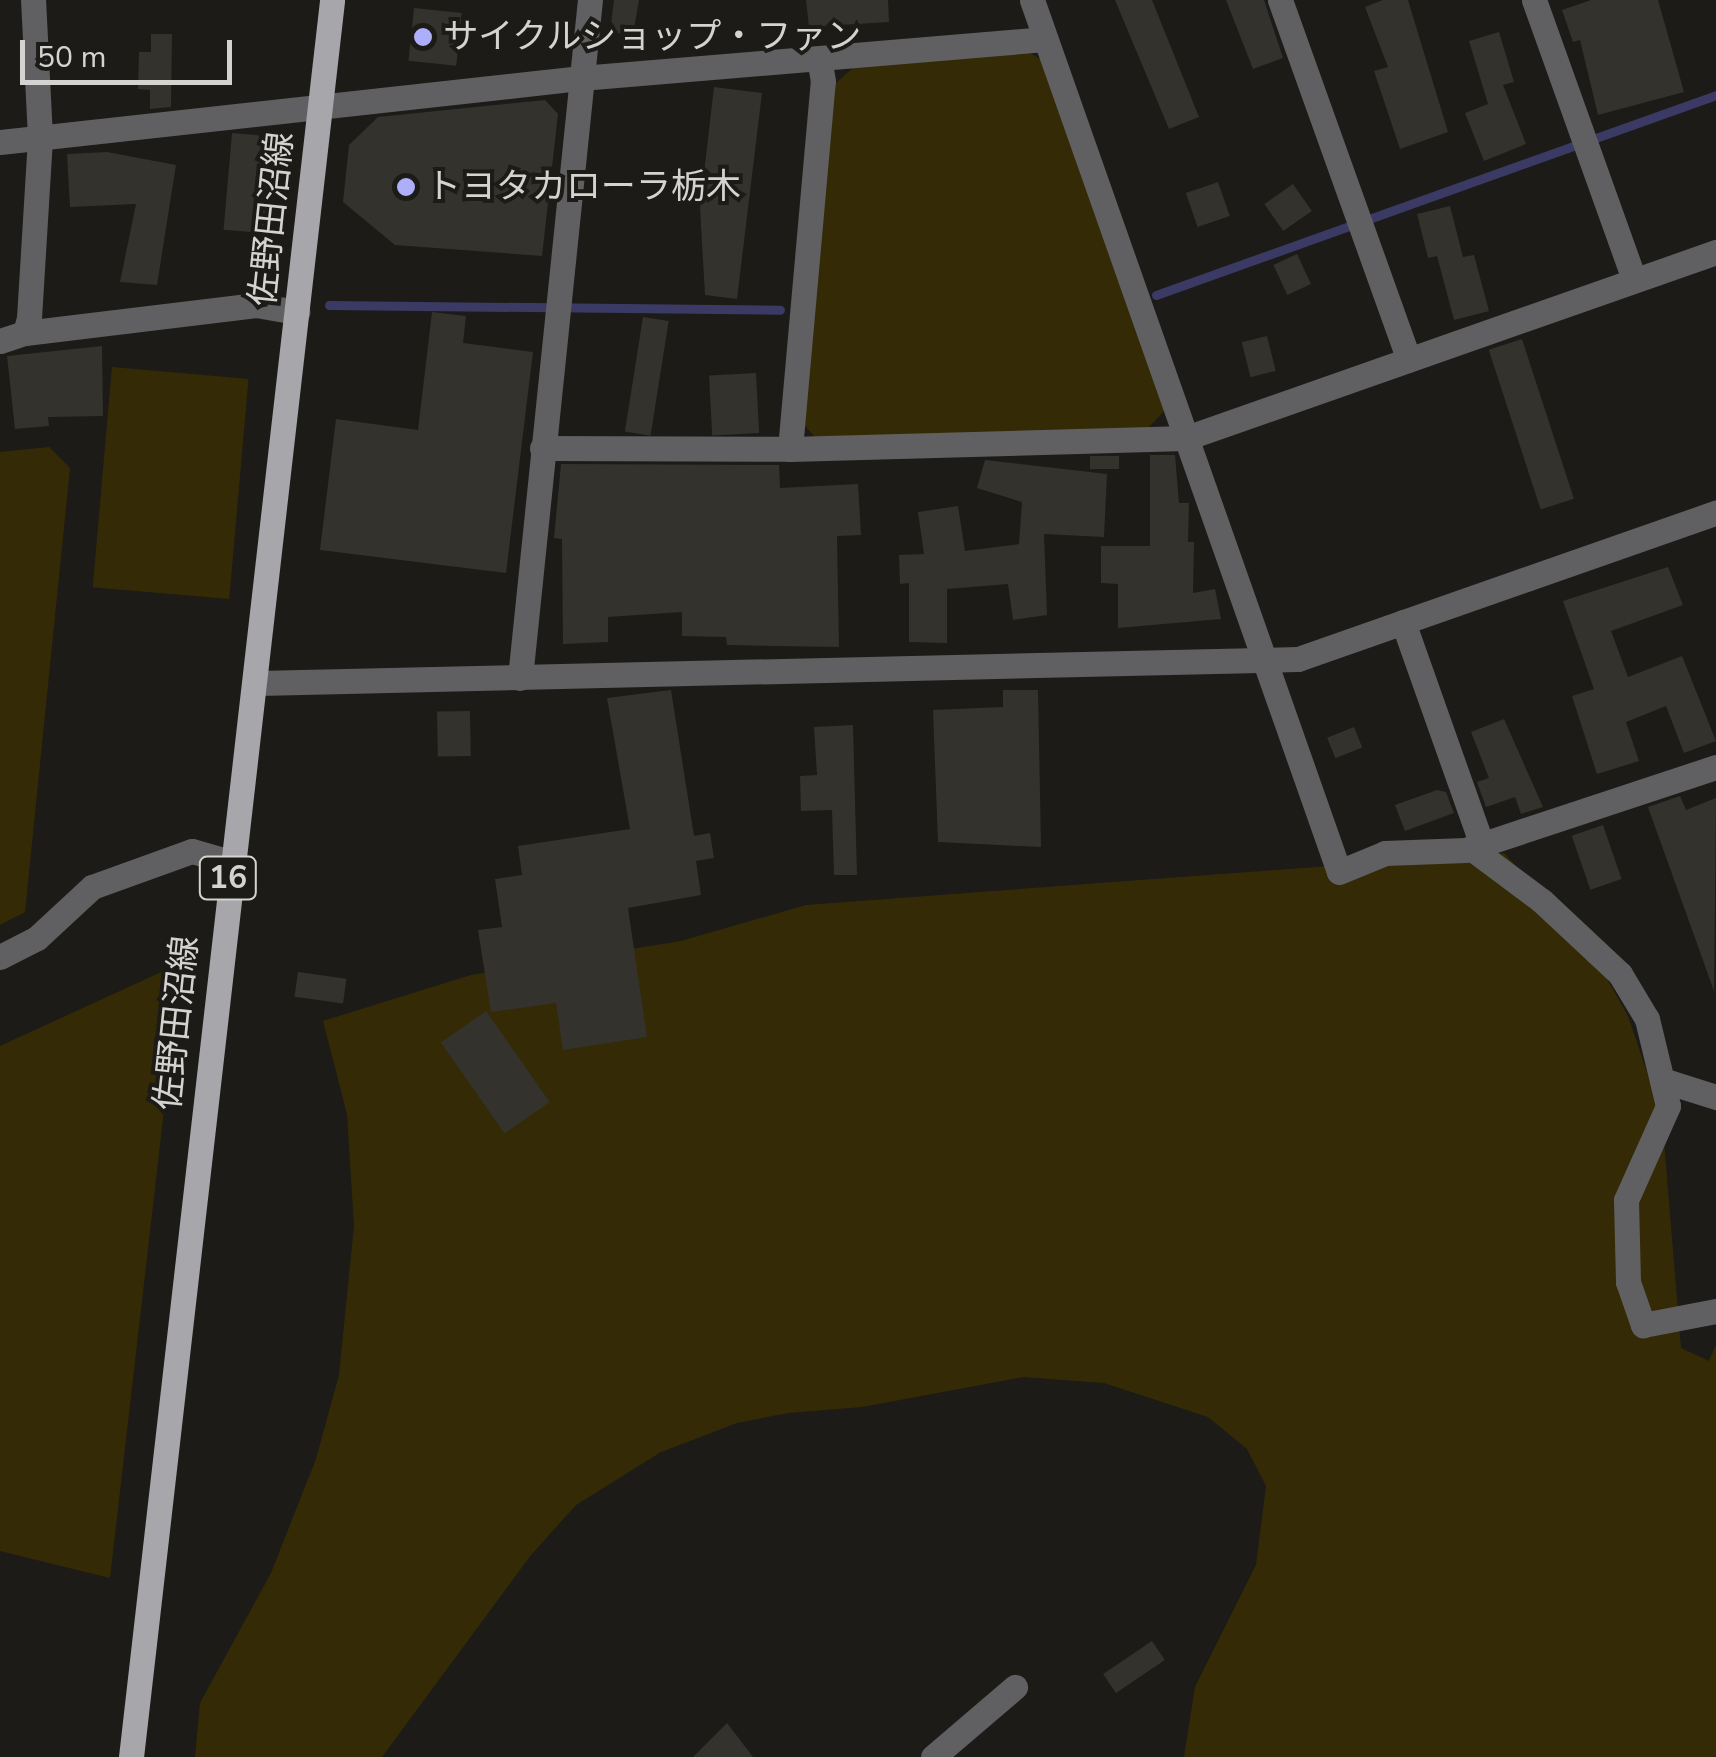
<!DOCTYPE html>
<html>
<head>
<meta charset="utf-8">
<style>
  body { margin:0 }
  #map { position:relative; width:1716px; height:1757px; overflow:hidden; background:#1c1b17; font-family:"Nunito Sans","Noto Sans JP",sans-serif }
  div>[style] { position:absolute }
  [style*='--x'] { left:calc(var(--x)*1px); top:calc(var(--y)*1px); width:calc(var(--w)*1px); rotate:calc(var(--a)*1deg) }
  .green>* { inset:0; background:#342b06; transform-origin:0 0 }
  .stream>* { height:9px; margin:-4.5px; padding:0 4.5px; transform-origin:4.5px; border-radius:4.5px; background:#3a3a65 }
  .building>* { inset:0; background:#33322d; transform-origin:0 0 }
  .minor>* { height:25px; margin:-12.5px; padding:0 12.5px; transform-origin:12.5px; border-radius:12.5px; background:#606062 }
  .major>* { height:25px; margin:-12.5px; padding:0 12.5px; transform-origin:12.5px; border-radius:12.5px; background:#a6a6ab }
  .dots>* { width:28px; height:28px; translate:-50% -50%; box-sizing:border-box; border:5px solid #1c1b17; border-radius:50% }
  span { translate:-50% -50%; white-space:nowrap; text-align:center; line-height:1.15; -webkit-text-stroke:8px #1c1b17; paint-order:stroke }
  .shield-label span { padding:2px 8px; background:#1c1b17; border:2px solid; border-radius:8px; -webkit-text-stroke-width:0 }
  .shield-label { font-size:32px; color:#d4d3d0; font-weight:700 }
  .poi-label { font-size:35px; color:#d4d3d0 }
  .left { translate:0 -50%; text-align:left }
  .street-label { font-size:35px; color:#d4d3d0 }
  .scale { position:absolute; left:20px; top:40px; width:212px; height:45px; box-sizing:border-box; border:5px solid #d4d3d0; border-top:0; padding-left:12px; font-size:30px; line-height:35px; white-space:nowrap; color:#d4d3d0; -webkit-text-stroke:8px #1c1b17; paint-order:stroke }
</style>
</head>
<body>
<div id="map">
  <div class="green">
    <div style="clip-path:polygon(1023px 49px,1047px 63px,1166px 409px,1147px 429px,815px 437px,800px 420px,835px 84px,854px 67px)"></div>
    <div style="left:112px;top:367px;width:137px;height:221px;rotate:5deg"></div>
    <div style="clip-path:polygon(49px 447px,70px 468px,25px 912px,0 925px,0 452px)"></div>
    <div style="clip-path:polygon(1504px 853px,1588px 945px,1628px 1016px,1662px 1117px,1681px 1348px,1709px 1361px,1716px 1345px,1716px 1757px,1184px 1757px,1195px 1687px,1256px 1565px,1266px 1486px,1247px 1449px,1208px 1417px,1104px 1383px,1023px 1377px,862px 1407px,788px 1413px,737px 1423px,661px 1452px,576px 1505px,531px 1555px,382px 1757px,195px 1757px,200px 1703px,271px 1573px,316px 1459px,339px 1375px,354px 1226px,347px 1114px,323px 1021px,471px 975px,681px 941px,806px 905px)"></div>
    <div style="clip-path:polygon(181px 963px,110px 1578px,0 1551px,0 1046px)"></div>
  </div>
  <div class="stream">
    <div style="--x:1156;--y:295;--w:595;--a:-19.65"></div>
    <div style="--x:329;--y:305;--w:451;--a:0.6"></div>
  </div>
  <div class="building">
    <div style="clip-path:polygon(614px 0,639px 0,633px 35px,610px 32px)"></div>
    <div style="clip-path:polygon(806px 0,888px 0,889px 22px,809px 27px)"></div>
    <div style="clip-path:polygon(1115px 0,1152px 0,1199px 117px,1169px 129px)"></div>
    <div style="clip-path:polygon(1226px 0,1264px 0,1283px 58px,1253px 69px)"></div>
    <div style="clip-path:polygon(1383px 0,1408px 0,1448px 132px,1400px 149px,1374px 71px,1388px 67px,1365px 7px)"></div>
    <div style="clip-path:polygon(1591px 0,1658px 0,1684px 92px,1598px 115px,1580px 40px,1573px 42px,1562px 10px)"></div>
    <div style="left:414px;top:8px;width:48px;height:53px;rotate:6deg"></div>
    <div style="clip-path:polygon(1499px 32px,1514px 82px,1503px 85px,1526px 144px,1484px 161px,1465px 113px,1488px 104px,1469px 41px)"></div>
    <div style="clip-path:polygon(151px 34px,172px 34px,171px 107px,150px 109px,150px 90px,138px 89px,139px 52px,151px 52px)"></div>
    <div style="clip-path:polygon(714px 87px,762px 93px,737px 299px,705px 295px,700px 207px)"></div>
    <div style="clip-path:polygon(545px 100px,558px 114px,542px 256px,395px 245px,343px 202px,349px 145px,378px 117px)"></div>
    <div style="left:232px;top:133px;width:46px;height:97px;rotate:5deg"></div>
    <div style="clip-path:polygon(107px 152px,176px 165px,157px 285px,120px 282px,136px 204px,70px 207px,67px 154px)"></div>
    <div style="left:1218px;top:182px;width:36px;height:34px;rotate:71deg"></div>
    <div style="left:1293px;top:184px;width:33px;height:35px;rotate:55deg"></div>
    <div style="clip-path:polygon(1450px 206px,1463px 257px,1474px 255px,1489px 311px,1454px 320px,1437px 256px,1428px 258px,1417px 214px)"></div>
    <div style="left:1297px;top:254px;width:33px;height:26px;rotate:65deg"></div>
    <div style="clip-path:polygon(432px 312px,466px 316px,463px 343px,533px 352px,506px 573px,320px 550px,336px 419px,418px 430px)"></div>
    <div style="left:643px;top:317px;width:26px;height:116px;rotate:9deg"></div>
    <div style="left:1267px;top:336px;width:36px;height:26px;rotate:76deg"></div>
    <div style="left:1522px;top:339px;width:168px;height:35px;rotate:72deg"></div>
    <div style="clip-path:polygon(102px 346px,103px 416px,48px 417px,49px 426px,15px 429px,7px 356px)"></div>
    <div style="left:756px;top:373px;width:60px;height:47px;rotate:87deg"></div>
    <div style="clip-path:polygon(1150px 455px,1175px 455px,1179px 503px,1189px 503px,1188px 542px,1194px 542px,1193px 593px,1215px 589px,1221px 619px,1118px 628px,1118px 584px,1101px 583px,1101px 546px,1150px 546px)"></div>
    <div style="left:1119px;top:456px;width:13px;height:29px;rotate:90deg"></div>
    <div style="clip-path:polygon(985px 460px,1107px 474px,1104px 537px,1044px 534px,1047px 615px,1013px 620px,1008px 584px,947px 589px,947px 643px,909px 642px,909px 583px,900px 584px,899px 555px,924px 554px,918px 512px,958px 506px,965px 551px,1019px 544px,1022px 502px,977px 488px)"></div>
    <div style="clip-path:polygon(561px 464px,779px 465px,780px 488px,858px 484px,861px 535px,837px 536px,839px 647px,727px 645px,726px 637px,682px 636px,682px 612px,608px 617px,608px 642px,563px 644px,562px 539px,554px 538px)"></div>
    <div style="clip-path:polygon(1668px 567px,1683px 605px,1611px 631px,1628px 677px,1682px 656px,1716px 741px,1684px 753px,1666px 706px,1626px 722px,1639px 761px,1597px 774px,1572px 696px,1594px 689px,1563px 601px)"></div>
    <div style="clip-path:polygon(671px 690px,694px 836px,710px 833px,714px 858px,696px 861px,701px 895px,628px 908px,647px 1037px,563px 1050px,556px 1003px,491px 1012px,478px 930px,502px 927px,495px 879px,522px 875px,518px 846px,630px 829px,607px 698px)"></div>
    <div style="clip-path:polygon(1003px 690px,1038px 690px,1041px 847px,938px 842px,933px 710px,1003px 707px)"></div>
    <div style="left:470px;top:711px;width:45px;height:33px;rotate:89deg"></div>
    <div style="clip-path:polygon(1504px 719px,1543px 807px,1521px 814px,1515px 797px,1486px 807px,1477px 782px,1489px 778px,1471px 732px)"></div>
    <div style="clip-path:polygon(853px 725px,857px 875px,834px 875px,832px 810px,801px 811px,800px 776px,817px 775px,814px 727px)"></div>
    <div style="left:1354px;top:727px;width:22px;height:29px;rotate:68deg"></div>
    <div style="clip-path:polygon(1437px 790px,1446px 792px,1454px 813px,1405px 831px,1395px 805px)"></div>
    <div style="clip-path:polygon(1680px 796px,1686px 810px,1716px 798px,1714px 991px,1648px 807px)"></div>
    <div style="left:1603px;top:825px;width:57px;height:33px;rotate:71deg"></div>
    <div style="left:298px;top:972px;width:49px;height:25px;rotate:8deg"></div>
    <div style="left:486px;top:1011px;width:111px;height:55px;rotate:55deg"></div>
    <div style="left:1152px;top:1641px;width:23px;height:59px;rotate:56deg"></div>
    <div style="clip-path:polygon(727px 1723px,753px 1757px,693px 1757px)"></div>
  </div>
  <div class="minor">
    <div style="--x:1032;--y:0;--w:924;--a:70.6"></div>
    <div style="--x:1339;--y:872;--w:50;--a:-22.4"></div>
    <div style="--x:1385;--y:853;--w:80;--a:-2.1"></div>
    <div style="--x:1465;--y:850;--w:264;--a:-18.3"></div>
    <div style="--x:1280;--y:0;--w:382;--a:70.3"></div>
    <div style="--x:1534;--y:0;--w:297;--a:70.3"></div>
    <div style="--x:0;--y:142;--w:585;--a:-6.29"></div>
    <div style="--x:581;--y:78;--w:466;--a:-4.8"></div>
    <div style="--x:25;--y:333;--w:233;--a:-6.9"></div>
    <div style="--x:256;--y:305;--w:42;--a:9.7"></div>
    <div style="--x:0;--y:341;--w:26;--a:-18"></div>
    <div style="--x:25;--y:333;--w:16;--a:-75"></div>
    <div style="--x:29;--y:318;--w:181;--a:-86.5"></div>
    <div style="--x:40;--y:137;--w:137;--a:-92.9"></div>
    <div style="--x:542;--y:448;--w:248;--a:0.2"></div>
    <div style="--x:790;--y:449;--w:396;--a:-1.6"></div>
    <div style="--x:1186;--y:438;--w:562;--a:-19.34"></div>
    <div style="--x:790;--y:449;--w:369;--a:-84.9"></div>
    <div style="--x:823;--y:81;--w:22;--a:-100"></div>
    <div style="--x:1403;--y:622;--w:237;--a:70.5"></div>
    <div style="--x:520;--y:678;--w:682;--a:-84.11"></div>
    <div style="--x:258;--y:683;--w:1040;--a:-1.32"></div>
    <div style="--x:1298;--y:659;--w:443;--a:-19.3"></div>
    <div style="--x:1471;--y:848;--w:89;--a:36.7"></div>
    <div style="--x:1542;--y:901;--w:107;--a:43.1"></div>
    <div style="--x:1620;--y:974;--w:52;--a:59"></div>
    <div style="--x:1647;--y:1019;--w:89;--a:76.4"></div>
    <div style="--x:1668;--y:1106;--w:103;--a:114.1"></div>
    <div style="--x:1626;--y:1200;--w:82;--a:88.6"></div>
    <div style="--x:1628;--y:1282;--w:46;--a:70.8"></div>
    <div style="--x:1643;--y:1325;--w:74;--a:-10.9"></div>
    <div style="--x:0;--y:957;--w:42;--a:-27.2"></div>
    <div style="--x:37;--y:938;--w:75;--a:-42.8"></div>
    <div style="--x:92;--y:887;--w:106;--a:-19.8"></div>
    <div style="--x:192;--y:851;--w:40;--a:16"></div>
    <div style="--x:1662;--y:1080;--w:57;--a:17.5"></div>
    <div style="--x:933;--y:1757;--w:108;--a:-40.5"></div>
  </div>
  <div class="major">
    <div style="--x:131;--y:1757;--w:1768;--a:-83.47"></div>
  </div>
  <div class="dots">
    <div style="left:423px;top:37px;background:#adaffb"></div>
    <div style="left:406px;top:187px;background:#adaffb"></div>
  </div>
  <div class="shield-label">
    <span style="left:228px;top:878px">16</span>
  </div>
  <div class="poi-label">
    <span class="left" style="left:443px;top:37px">サイクルショップ・ファン</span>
    <span class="left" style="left:426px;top:187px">トヨタカローラ栃木</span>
  </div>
  <div class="street-label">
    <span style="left:272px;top:219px;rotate:-84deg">佐野田沼線</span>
    <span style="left:177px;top:1023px;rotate:-84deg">佐野田沼線</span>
  </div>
  <div class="scale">50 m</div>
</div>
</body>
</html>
